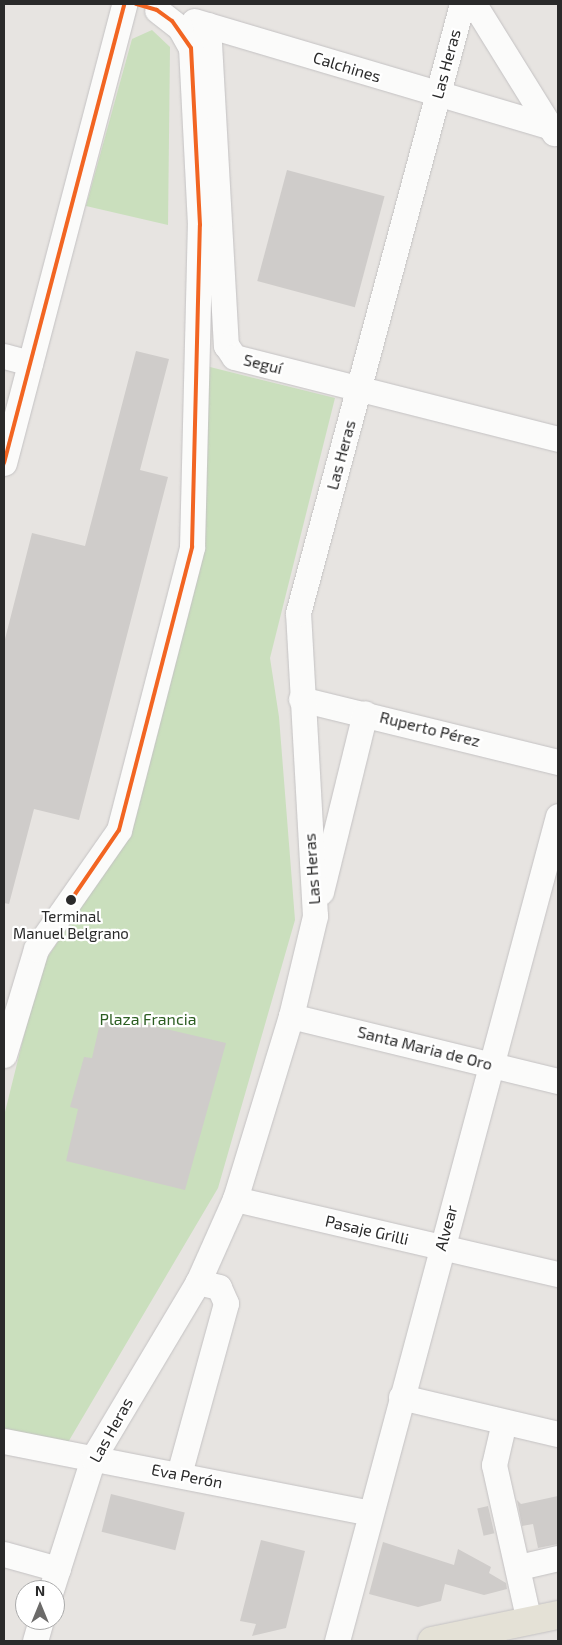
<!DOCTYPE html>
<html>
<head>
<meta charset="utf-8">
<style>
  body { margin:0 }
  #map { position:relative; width:562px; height:1645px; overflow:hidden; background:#e7e4e1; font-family:"Exo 2",sans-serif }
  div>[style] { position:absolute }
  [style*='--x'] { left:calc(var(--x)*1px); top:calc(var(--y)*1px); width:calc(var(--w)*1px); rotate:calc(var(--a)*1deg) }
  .green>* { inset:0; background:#cadfbd }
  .building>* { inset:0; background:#cfccca; transform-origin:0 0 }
  .roads { filter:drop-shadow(0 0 1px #c4c2c3) drop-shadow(0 0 1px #c4c2c3) }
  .minor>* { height:25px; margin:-12.5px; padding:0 12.5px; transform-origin:12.5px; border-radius:12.5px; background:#fbfbfa }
  .major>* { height:28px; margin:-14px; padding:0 14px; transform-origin:14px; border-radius:14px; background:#e4e1d6 }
  .bus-1>* { height:4px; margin:-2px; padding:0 2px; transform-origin:2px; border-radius:2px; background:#f26522 }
  .dots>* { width:14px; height:14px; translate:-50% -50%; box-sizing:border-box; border:2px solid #fff; border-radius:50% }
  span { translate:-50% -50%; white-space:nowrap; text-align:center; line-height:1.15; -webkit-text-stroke:4.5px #fff; paint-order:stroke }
  .bus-label { font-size:15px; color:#2a2a2a }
  .street-label { font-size:16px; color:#2a2a2a }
  .park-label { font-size:16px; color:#2c5e22 }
  .frame { position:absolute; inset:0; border:5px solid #2a2a2a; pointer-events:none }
  .north { position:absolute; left:15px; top:1580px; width:50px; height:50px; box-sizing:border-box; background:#fff; border:1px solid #aaa; border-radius:50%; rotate:0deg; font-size:14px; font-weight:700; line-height:20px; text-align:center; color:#2a2a2a }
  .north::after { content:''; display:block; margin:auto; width:18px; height:22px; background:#6c6b6a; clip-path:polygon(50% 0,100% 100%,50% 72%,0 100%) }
</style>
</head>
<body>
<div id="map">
  <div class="green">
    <div style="clip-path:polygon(152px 30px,170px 47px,168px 225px,86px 206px,132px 39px)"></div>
    <div style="clip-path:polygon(206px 366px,335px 398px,270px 658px,279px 717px,295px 920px,218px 1188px,67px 1444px,4px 1431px,4px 1116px,41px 967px,122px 846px,201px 556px)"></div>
  </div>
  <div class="building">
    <div style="left:287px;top:170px;width:101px;height:115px;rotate:15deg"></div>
    <div style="clip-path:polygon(136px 351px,169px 359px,140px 470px,168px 477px,79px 820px,34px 809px,9px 904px,4px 903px,4px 643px,32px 533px,85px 546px)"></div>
    <div style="clip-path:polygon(102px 1014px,226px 1043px,185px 1190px,66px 1161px,78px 1109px,70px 1107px,84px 1057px,92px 1058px)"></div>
    <div style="left:111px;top:1494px;width:76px;height:39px;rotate:14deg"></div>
    <div style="clip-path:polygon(558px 1496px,558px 1544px,538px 1548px,533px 1524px,522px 1526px,517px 1500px,521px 1504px)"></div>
    <div style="left:488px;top:1506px;width:28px;height:11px;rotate:77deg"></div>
    <div style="clip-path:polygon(261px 1540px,305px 1551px,286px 1628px,252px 1636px,256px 1624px,240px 1621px)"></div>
    <div style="clip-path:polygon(383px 1542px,454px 1565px,458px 1549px,491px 1567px,489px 1573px,506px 1583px,507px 1589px,484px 1595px,445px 1584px,441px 1601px,418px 1607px,369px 1594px)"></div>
  </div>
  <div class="roads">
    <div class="minor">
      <div style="--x:474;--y:4;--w:152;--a:58.2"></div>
      <div style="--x:194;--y:21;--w:380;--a:16.5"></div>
      <div style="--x:208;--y:25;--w:321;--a:86.8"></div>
      <div style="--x:226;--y:345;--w:14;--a:56"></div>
      <div style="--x:234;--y:357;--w:334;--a:14.2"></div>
      <div style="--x:4;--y:356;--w:27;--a:15"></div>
      <div style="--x:4;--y:463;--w:474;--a:-75.3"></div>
      <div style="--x:301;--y:699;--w:265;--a:13.8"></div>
      <div style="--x:321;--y:892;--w:184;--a:-76.2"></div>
      <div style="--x:291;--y:1016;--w:275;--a:13.7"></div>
      <div style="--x:4;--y:1055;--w:111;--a:-73.2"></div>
      <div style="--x:36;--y:949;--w:145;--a:-55.1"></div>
      <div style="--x:119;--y:830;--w:292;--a:-75.5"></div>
      <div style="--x:192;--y:547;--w:322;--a:-88.6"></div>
      <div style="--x:200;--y:225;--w:177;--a:-92.9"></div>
      <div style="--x:191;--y:48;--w:23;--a:-119"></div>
      <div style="--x:180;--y:28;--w:29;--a:-142"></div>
      <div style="--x:235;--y:1199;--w:332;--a:13.1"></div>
      <div style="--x:401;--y:1397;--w:161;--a:13.3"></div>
      <div style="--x:504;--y:1422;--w:44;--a:103.1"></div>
      <div style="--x:494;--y:1465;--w:160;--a:77.4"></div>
      <div style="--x:4;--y:1441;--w:373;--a:11.1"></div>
      <div style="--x:179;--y:1474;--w:177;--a:-74.6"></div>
      <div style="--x:226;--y:1303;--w:17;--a:-114"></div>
      <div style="--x:219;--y:1287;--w:22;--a:-167"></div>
      <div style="--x:4;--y:1554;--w:56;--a:15.5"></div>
      <div style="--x:519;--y:1567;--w:40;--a:-13"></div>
      <div style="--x:51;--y:1590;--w:139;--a:-72.3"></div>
      <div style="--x:93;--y:1458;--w:205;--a:-59.2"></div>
      <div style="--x:198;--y:1282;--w:91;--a:-66"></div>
      <div style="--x:235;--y:1199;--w:191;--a:-73"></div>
      <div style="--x:291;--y:1016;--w:103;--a:-76.5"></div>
      <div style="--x:315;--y:916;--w:303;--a:-93.2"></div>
      <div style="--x:298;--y:613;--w:631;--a:-74.93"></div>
      <div style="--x:35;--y:1641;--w:22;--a:-74"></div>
      <div style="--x:337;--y:1641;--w:854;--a:-75"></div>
    </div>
    <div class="major">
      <div style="--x:432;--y:1641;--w:129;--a:-11.7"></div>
    </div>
  </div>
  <div class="bus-1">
    <div style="--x:4;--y:463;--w:474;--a:-75.3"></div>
    <div style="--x:71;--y:900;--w:85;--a:-55.6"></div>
    <div style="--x:119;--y:830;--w:292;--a:-75.5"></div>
    <div style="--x:192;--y:547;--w:322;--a:-88.6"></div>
    <div style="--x:200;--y:225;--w:177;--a:-92.9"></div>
    <div style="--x:191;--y:48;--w:33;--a:-125"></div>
    <div style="--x:172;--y:21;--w:19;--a:-144"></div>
    <div style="--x:157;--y:10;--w:22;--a:-164"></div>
  </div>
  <div class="dots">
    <div style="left:71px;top:900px;background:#2a2a2a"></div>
  </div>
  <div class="bus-label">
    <span style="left:71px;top:925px">Terminal<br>Manuel Belgrano</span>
  </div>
  <div class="street-label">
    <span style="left:446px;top:64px;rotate:-75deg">Las Heras</span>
    <span style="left:347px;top:67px;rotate:17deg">Calchines</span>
    <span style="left:263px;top:364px;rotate:14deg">Seguí</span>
    <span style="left:341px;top:455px;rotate:-75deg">Las Heras</span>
    <span style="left:430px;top:729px;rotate:14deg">Ruperto Pérez</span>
    <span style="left:312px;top:869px;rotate:-94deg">Las Heras</span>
    <span style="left:425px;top:1048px;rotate:14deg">Santa Maria de Oro</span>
    <span style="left:446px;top:1228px;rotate:-75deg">Alvear</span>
    <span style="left:367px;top:1230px;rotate:13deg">Pasaje Grilli</span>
    <span style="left:111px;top:1430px;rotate:-61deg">Las Heras</span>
    <span style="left:187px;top:1476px;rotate:11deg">Eva Perón</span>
  </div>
  <div class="park-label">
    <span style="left:148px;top:1019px">Plaza Francia</span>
  </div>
  <div class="frame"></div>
  <div class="north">N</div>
</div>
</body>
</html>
